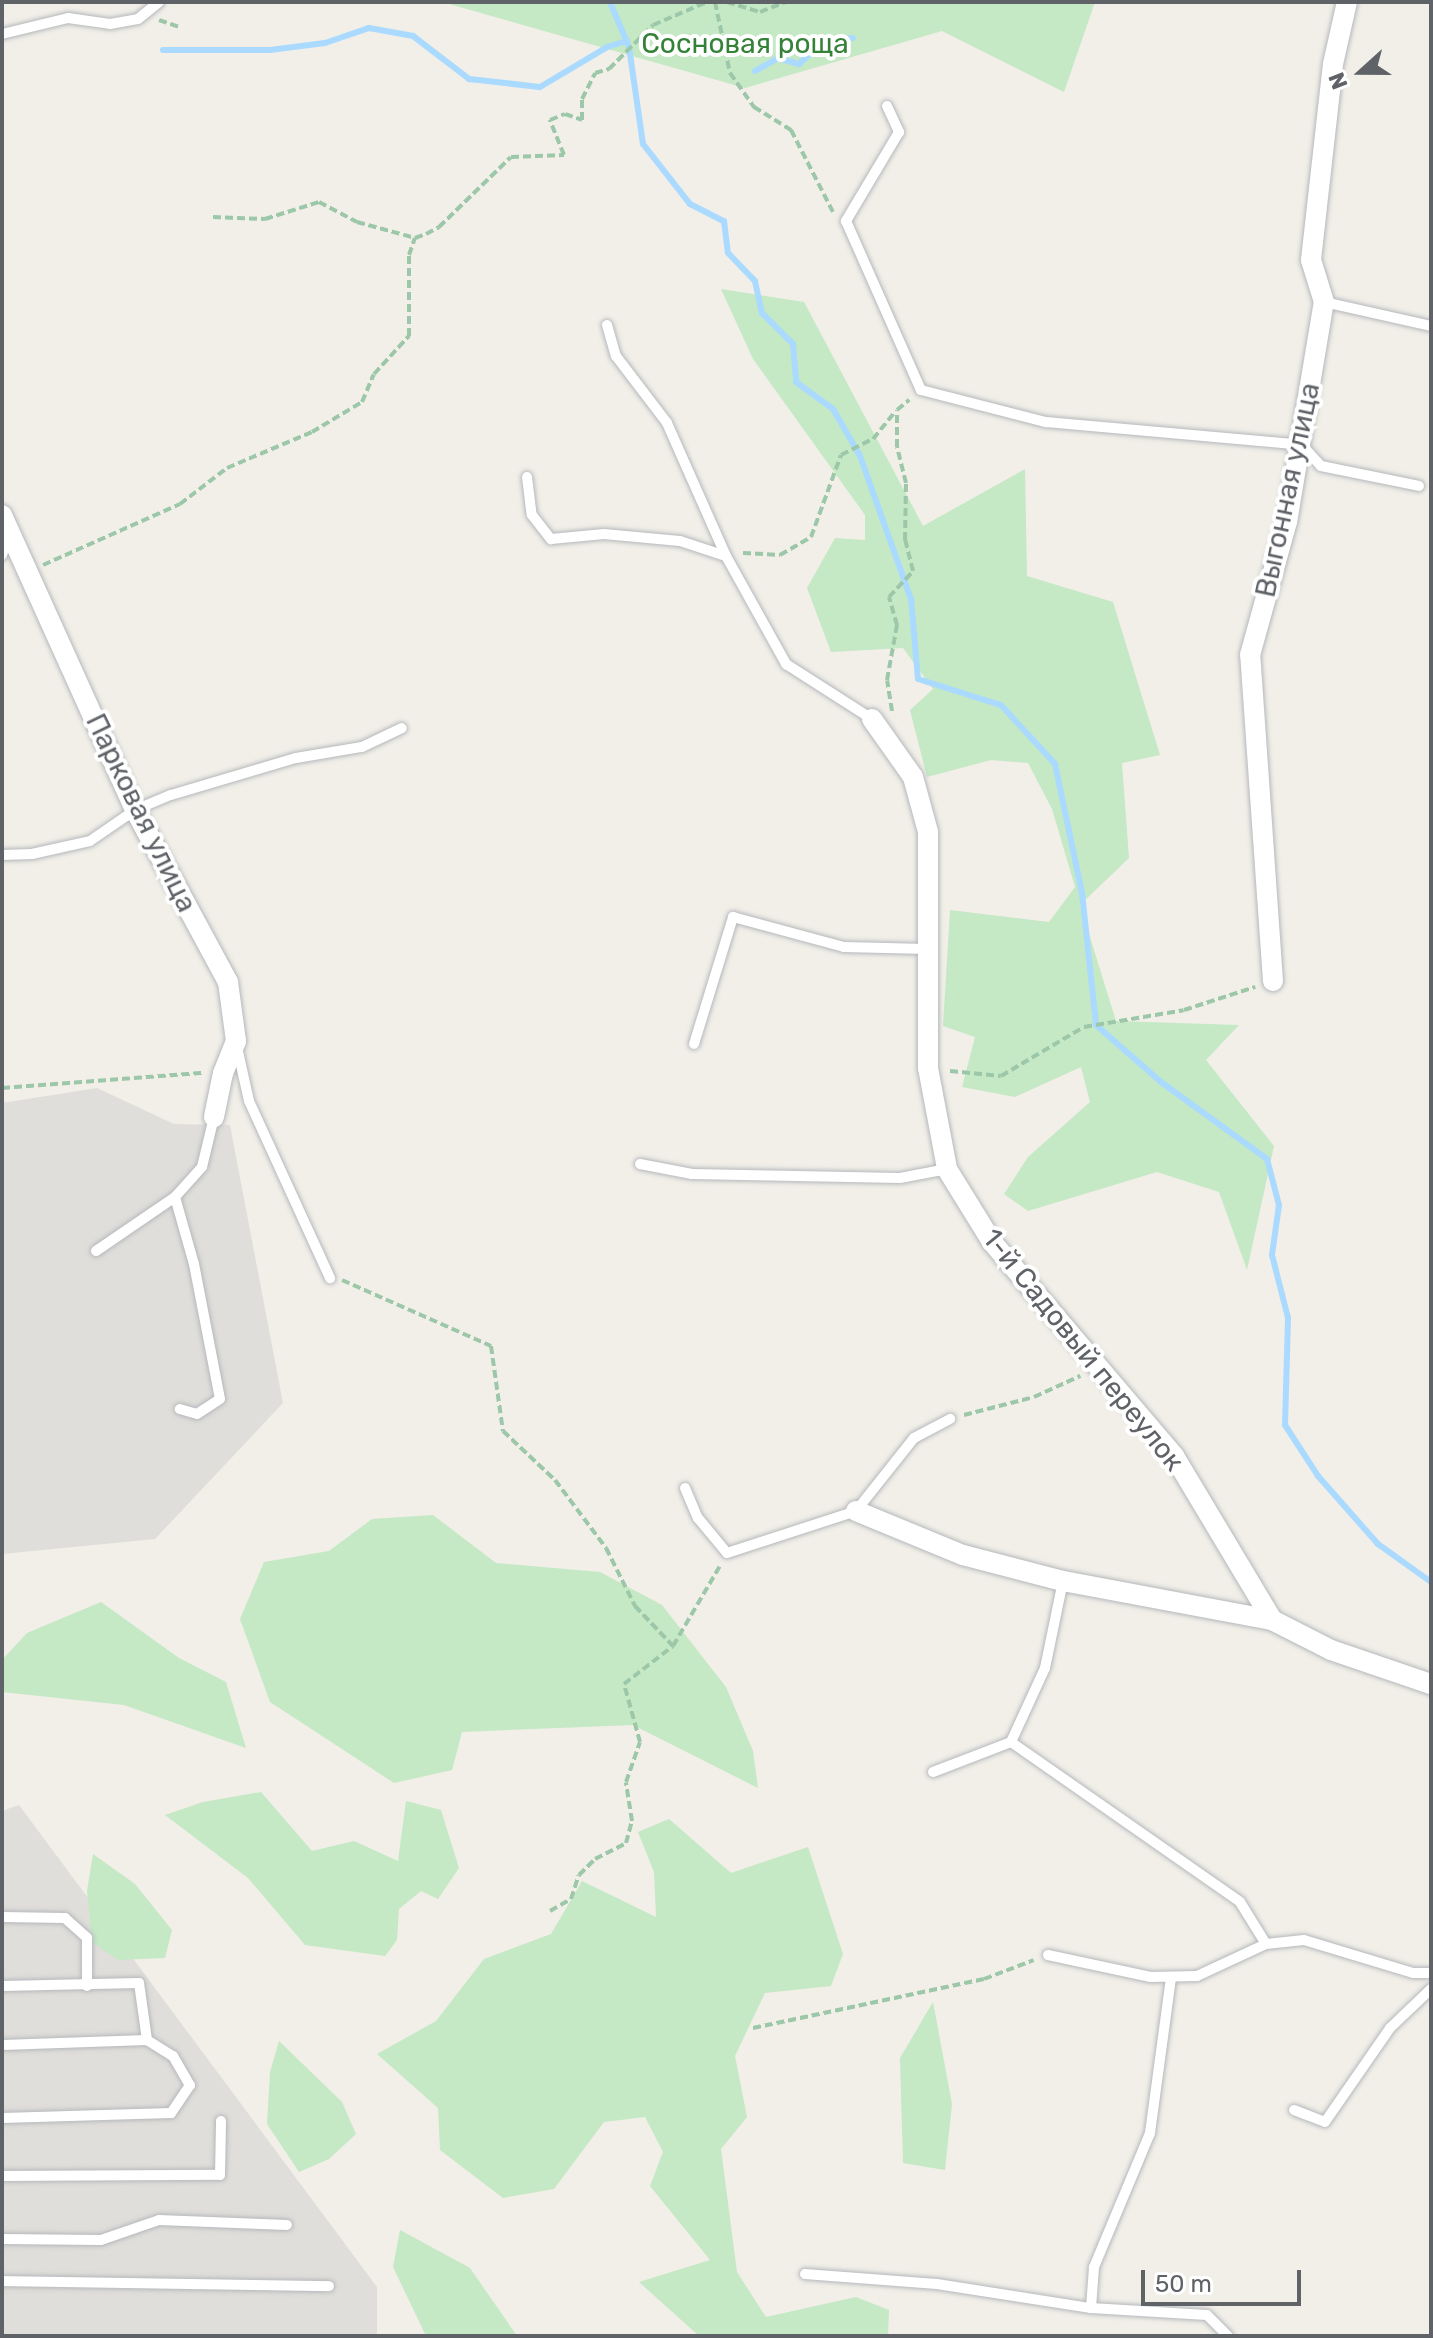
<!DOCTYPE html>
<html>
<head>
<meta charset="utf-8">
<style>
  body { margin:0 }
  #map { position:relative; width:1433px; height:2338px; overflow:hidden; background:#f1efe8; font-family:Rubik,sans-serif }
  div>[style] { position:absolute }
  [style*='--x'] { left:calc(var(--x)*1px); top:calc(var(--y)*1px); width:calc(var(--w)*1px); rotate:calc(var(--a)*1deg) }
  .industrial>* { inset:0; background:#e0deda }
  .green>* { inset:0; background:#c5e8c5 }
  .stream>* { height:6px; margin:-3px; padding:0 3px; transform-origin:3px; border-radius:3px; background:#aadaff }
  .path>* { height:4px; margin-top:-2px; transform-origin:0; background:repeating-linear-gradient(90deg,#9cc7a9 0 8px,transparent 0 12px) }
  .roads { filter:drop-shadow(0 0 2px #b5b8bc) drop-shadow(0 0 2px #b5b8bc) }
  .service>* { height:10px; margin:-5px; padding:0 5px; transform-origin:5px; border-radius:5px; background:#fff }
  .minor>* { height:20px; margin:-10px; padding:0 10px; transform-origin:10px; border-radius:10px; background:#fff }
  span { translate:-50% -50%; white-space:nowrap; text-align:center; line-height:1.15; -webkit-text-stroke:8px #fff; paint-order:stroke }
  .park-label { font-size:28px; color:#348238 }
  .street-label { font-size:28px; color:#5f6368 }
  .frame { position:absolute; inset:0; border:4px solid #5f6368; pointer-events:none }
  .north { position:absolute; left:1321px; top:32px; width:80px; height:80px; -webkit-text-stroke:6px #fff; paint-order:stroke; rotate:249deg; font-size:22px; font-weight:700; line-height:32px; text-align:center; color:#5f6368 }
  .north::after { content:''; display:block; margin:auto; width:28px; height:36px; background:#5f6368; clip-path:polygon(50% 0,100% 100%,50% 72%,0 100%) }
  .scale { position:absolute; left:1141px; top:2270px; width:160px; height:36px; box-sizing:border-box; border:4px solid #5f6368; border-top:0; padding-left:10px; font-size:24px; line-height:28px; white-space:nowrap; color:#5f6368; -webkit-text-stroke:6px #fff; paint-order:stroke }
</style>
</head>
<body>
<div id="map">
  <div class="industrial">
    <div style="clip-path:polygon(97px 1088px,174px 1124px,230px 1125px,283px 1403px,155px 1539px,2px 1554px,2px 1103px)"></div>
    <div style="clip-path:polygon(19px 1805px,377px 2287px,377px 2336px,2px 2336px,2px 1811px)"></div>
  </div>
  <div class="green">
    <div style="clip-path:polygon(442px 2px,1095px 2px,1064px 92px,942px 31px,745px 88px)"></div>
    <div style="clip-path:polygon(721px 289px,804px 302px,923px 526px,1025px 469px,1027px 576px,1113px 602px,1160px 755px,1122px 763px,1129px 858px,1080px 905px,1116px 1021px,1239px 1025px,1206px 1060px,1274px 1146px,1247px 1270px,1219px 1192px,1157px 1172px,1028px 1211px,1004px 1194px,1028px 1157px,1090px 1102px,1081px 1067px,1015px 1097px,962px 1087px,975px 1037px,943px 1026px,950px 910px,1049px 922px,1075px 887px,1052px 809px,1028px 763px,991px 760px,927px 777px,910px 710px,933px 689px,903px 648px,831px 652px,807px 588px,835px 538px,865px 540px,865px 515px,753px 359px)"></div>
    <div style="clip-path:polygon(433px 1515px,496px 1563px,600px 1572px,662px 1605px,726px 1687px,753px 1751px,758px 1788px,633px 1725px,462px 1732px,452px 1770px,394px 1783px,270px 1702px,240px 1619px,264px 1562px,329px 1551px,372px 1519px)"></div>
    <div style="clip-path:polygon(101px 1602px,179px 1658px,226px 1682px,246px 1748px,124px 1705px,2px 1692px,2px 1660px,27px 1633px)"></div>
    <div style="clip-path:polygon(261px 1792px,312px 1851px,354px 1841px,398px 1861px,406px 1801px,441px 1810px,459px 1868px,438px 1899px,421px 1891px,399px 1909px,397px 1940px,385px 1956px,305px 1945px,248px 1878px,165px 1815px,203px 1802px)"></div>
    <div style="clip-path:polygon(669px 1819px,731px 1873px,808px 1847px,843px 1954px,831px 1986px,765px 1993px,735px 2056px,747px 2117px,721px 2149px,737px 2272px,766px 2317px,856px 2297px,889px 2310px,888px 2336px,699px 2336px,639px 2282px,710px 2260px,650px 2186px,663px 2152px,645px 2117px,604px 2122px,554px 2189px,503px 2198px,440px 2150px,438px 2108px,377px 2054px,436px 2021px,484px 1959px,551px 1934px,582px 1881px,656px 1917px,654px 1872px,638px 1832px)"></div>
    <div style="clip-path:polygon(93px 1854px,135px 1884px,172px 1930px,165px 1958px,118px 1960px,92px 1942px,87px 1891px)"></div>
    <div style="clip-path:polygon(933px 2002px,952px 2104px,945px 2170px,903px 2163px,900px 2058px)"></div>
    <div style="clip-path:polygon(279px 2041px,342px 2102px,356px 2134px,329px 2159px,299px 2172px,267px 2124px,270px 2072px)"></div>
    <div style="clip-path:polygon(400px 2230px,470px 2268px,517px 2336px,426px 2336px,393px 2267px)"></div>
  </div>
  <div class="stream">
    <div style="--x:610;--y:2;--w:49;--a:67.1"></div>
    <div style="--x:629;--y:47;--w:98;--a:81.8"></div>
    <div style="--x:643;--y:144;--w:76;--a:51.9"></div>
    <div style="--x:690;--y:204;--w:38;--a:27"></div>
    <div style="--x:724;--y:221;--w:32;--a:83"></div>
    <div style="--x:728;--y:253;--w:39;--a:46"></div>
    <div style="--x:755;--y:281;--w:33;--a:78"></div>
    <div style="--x:762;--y:313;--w:44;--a:45"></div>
    <div style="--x:793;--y:344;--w:38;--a:85"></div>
    <div style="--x:796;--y:382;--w:46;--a:36.1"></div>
    <div style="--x:833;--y:409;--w:54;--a:60.1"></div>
    <div style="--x:860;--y:456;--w:152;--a:70.4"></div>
    <div style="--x:911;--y:599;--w:80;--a:85"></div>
    <div style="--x:918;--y:679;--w:87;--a:17.4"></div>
    <div style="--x:1001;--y:705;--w:80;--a:47.5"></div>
    <div style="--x:1055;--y:764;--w:132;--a:78.2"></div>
    <div style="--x:1082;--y:893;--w:133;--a:83.9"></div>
    <div style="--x:1096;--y:1025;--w:86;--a:41.2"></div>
    <div style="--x:1161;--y:1082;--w:131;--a:36"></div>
    <div style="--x:1267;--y:1159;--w:48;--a:75.4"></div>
    <div style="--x:1279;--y:1205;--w:50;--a:98"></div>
    <div style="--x:1272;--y:1255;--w:65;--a:75.7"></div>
    <div style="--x:1288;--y:1318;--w:107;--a:91.6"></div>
    <div style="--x:1285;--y:1425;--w:61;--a:57.1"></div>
    <div style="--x:1318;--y:1476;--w:91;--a:48.6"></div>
    <div style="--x:1378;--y:1544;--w:65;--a:35.6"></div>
    <div style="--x:163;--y:50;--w:107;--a:0"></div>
    <div style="--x:270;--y:50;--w:55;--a:-7.3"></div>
    <div style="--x:325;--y:43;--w:46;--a:-18.8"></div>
    <div style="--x:369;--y:28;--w:45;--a:10.3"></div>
    <div style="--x:413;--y:36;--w:71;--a:37.5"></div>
    <div style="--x:469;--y:79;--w:71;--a:6.4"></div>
    <div style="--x:540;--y:87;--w:78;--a:-30.8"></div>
    <div style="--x:607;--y:47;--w:21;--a:-17"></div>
    <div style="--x:755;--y:71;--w:26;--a:-29"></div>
    <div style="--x:778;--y:58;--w:22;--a:16"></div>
    <div style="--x:799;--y:64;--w:34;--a:-43"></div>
    <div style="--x:824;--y:41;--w:29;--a:-6"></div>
  </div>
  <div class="path">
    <div style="--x:715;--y:2;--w:73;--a:78.1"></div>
    <div style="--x:730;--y:73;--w:42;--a:54.8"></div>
    <div style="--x:754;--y:107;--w:44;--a:31.9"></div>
    <div style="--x:791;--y:130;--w:92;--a:62.9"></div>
    <div style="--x:727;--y:2;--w:34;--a:17"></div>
    <div style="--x:760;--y:12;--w:28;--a:-21"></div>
    <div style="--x:159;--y:20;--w:21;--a:19"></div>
    <div style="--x:213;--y:217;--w:52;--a:2.2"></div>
    <div style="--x:265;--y:219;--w:57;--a:-17.5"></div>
    <div style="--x:319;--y:202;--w:43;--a:27.8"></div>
    <div style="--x:357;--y:222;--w:60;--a:15.4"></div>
    <div style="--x:415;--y:238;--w:12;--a:-20"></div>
    <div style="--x:426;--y:234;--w:15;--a:-28"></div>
    <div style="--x:439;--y:227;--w:100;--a:-44.2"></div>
    <div style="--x:511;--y:157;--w:53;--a:-2.2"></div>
    <div style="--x:564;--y:155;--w:38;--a:-112"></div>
    <div style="--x:550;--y:120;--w:16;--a:-22"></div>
    <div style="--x:565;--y:114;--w:18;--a:19"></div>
    <div style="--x:582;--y:120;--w:21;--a:-90"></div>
    <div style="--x:582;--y:99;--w:29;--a:-63"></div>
    <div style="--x:595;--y:73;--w:15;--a:-16"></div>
    <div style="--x:609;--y:69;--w:62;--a:-45"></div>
    <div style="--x:653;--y:25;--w:59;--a:-23.1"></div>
    <div style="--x:743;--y:553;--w:37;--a:3"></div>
    <div style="--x:780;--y:555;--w:36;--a:-30"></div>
    <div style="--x:811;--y:537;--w:87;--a:-69.9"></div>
    <div style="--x:841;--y:455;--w:36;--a:-27"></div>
    <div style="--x:873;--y:439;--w:35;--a:-51"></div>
    <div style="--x:43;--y:565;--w:150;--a:-24"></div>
    <div style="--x:180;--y:504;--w:59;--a:-37.5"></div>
    <div style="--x:227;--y:468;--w:92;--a:-23"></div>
    <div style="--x:312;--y:432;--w:58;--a:-31"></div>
    <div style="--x:362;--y:402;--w:30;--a:-67"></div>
    <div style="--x:374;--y:374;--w:52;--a:-47.4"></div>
    <div style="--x:409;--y:336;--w:81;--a:-90"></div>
    <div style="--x:409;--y:255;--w:18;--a:-71"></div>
    <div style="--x:892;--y:711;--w:31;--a:-99"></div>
    <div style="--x:887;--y:680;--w:56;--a:-79.7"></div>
    <div style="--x:897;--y:625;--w:29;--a:-106"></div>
    <div style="--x:889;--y:597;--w:35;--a:-47"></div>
    <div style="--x:913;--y:571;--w:32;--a:-104"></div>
    <div style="--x:905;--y:540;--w:57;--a:-89"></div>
    <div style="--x:906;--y:483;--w:37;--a:-104"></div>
    <div style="--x:897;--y:447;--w:37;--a:-90"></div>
    <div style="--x:897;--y:410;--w:16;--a:-40"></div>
    <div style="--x:950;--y:1071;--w:51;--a:5.6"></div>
    <div style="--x:1001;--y:1076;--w:96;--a:-30.6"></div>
    <div style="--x:1084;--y:1027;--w:101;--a:-9.6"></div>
    <div style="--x:1184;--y:1010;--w:75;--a:-17.9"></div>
    <div style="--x:2;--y:1088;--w:202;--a:-4.3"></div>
    <div style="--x:342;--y:1280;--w:163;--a:23.9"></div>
    <div style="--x:491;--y:1346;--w:86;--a:82"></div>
    <div style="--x:503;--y:1431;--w:71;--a:43.3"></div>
    <div style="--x:555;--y:1480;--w:85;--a:53.1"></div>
    <div style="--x:606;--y:1548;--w:65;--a:63.4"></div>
    <div style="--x:635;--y:1606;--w:55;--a:46.5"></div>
    <div style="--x:964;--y:1415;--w:72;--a:-14.4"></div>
    <div style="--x:1034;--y:1397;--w:51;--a:-24.5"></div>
    <div style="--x:550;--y:1911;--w:24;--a:-30"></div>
    <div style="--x:571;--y:1899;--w:25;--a:-72"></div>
    <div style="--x:579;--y:1875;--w:23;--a:-45"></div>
    <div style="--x:595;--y:1859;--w:35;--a:-27"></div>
    <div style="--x:626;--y:1843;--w:23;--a:-75"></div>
    <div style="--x:632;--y:1821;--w:39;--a:-99"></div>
    <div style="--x:626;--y:1782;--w:42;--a:-70.7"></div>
    <div style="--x:640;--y:1742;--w:60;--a:-105.4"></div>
    <div style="--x:624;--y:1684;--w:62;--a:-37.8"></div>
    <div style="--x:673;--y:1646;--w:93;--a:-59.6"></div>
    <div style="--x:753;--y:2028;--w:236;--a:-12"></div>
    <div style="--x:984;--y:1979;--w:53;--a:-20.8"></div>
  </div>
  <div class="roads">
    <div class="service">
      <div style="--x:2;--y:34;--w:68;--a:-13.6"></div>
      <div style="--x:68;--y:18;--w:42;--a:8.1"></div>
      <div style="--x:110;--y:24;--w:28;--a:-10"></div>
      <div style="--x:138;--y:19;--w:27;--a:-39"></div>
      <div style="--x:887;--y:106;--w:29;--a:65"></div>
      <div style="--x:899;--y:132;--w:104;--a:120.8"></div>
      <div style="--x:846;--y:221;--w:185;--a:66.1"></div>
      <div style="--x:921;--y:390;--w:129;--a:14.4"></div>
      <div style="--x:1046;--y:422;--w:257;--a:5.1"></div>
      <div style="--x:1302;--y:445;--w:28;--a:48"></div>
      <div style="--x:1321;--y:466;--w:100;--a:11.5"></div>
      <div style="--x:1324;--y:302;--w:110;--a:12.6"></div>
      <div style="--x:607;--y:325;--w:32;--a:74"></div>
      <div style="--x:616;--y:356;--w:84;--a:52.7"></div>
      <div style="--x:667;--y:423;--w:145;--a:66.1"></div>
      <div style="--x:527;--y:477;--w:38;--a:83"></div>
      <div style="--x:532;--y:515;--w:31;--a:52"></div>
      <div style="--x:551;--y:539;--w:53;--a:-5.4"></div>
      <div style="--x:604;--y:534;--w:76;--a:5.3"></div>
      <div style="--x:680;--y:541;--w:48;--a:18.1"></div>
      <div style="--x:726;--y:556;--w:124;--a:60.9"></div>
      <div style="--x:786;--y:664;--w:102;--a:32.6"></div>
      <div style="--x:2;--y:555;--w:21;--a:-71"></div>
      <div style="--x:2;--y:855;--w:30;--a:-2"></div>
      <div style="--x:32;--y:854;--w:59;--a:-12.6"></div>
      <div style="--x:90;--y:841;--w:55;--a:-34.6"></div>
      <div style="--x:135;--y:810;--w:39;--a:-23"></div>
      <div style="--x:171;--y:795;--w:130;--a:-16.5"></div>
      <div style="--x:296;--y:758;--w:67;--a:-9.5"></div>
      <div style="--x:362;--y:747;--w:44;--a:-25.4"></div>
      <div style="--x:694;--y:1044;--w:133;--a:-72.9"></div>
      <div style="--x:733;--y:917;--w:115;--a:15.1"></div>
      <div style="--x:844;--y:947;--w:83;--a:1.4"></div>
      <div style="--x:237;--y:1047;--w:55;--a:77.5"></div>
      <div style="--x:249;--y:1101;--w:195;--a:65.4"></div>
      <div style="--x:640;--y:1164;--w:53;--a:10.9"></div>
      <div style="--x:692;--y:1174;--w:208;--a:1.1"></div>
      <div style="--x:900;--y:1178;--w:48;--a:-10.8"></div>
      <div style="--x:175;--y:1197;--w:70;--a:74.2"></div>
      <div style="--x:194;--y:1264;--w:137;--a:79.1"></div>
      <div style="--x:220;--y:1399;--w:27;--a:147"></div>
      <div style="--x:197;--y:1414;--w:18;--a:-164"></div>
      <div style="--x:96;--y:1251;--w:96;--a:-34.4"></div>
      <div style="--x:175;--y:1197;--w:40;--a:-48"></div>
      <div style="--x:202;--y:1167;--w:51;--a:-76.5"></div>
      <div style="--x:685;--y:1488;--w:33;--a:67"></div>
      <div style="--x:698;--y:1518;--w:45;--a:50.4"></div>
      <div style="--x:727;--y:1553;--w:136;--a:-18"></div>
      <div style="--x:856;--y:1511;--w:93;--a:-51.5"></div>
      <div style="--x:914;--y:1438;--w:41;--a:-27.8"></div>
      <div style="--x:1063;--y:1581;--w:89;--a:101.7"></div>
      <div style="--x:1045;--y:1668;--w:81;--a:114.7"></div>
      <div style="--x:1011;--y:1742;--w:279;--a:34.9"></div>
      <div style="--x:1240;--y:1902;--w:49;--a:58.2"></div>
      <div style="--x:1266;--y:1944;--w:38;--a:-6"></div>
      <div style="--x:1304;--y:1940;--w:114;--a:16.8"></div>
      <div style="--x:1413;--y:1973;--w:18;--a:0"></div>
      <div style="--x:933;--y:1772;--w:84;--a:-21"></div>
      <div style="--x:2;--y:1917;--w:63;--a:0.9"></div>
      <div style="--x:65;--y:1918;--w:30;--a:42"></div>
      <div style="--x:87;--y:1938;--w:48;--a:90"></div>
      <div style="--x:1048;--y:1955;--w:105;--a:12.1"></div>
      <div style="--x:1151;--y:1977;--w:46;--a:-1.2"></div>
      <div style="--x:1197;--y:1976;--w:76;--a:-24.9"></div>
      <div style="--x:2;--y:1986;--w:137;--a:-1.3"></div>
      <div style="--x:139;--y:1983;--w:58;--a:82"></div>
      <div style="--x:147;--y:2040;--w:31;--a:32"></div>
      <div style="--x:173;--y:2056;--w:34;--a:60"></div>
      <div style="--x:190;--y:2085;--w:34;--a:124"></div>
      <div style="--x:171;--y:2113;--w:169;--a:178.3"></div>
      <div style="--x:2;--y:2045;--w:145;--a:-2"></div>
      <div style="--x:1294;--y:2110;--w:33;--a:21"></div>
      <div style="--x:1325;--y:2122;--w:114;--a:-55.3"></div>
      <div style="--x:1390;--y:2028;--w:57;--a:-43.6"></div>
      <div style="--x:2;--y:2176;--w:218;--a:-0.3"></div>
      <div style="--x:220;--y:2175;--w:54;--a:-88.9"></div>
      <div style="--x:2;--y:2239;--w:99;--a:0.6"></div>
      <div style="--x:101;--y:2240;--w:61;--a:-19"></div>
      <div style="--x:159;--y:2220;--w:128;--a:2.2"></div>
      <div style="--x:805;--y:2274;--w:132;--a:4.3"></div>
      <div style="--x:937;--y:2284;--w:156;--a:8.9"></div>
      <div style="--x:1091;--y:2308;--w:116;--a:3.5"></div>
      <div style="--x:1207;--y:2315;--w:30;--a:45"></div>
      <div style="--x:2;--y:2281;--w:327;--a:0.9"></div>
      <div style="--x:1091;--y:2308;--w:41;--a:-85.8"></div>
      <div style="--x:1094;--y:2267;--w:145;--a:-67.3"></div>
      <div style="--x:1150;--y:2133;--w:157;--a:-82.3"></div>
    </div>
    <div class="minor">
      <div style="--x:2;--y:515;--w:324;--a:65.7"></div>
      <div style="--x:135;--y:810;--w:196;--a:61.6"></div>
      <div style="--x:228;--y:982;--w:60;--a:82.3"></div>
      <div style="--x:236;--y:1041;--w:35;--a:112"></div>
      <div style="--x:223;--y:1073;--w:45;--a:101.6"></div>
      <div style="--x:872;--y:719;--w:71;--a:54.7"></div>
      <div style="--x:913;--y:777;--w:57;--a:74.7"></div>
      <div style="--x:928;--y:832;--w:236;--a:90"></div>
      <div style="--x:928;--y:1068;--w:103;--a:79.3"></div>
      <div style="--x:947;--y:1169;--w:86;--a:58.3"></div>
      <div style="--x:992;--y:1242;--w:281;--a:49.6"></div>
      <div style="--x:1174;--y:1456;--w:191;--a:59.1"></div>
      <div style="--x:1272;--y:1620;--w:66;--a:27"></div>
      <div style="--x:1331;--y:1650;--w:106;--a:18.8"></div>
      <div style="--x:1273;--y:981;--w:327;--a:-94"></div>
      <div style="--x:1250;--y:655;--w:138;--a:-74.5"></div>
      <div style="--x:1287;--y:522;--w:223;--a:-80.5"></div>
      <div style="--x:1324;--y:302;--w:44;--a:-107.2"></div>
      <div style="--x:1311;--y:260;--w:197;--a:-83.6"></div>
      <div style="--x:1333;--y:64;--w:64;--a:-77.3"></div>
      <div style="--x:856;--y:1511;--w:116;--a:22.4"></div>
      <div style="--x:963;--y:1555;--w:103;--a:14.6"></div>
      <div style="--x:1063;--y:1581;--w:213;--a:10.6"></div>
    </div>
  </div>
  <div class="park-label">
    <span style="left:745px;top:44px">Сосновая роща</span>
  </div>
  <div class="street-label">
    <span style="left:1288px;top:490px;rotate:-78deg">Выгонная улица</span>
    <span style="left:141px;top:813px;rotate:64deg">Парковая улица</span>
    <span style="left:1083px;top:1350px;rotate:51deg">1-й Садовый переулок</span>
  </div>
  <div class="frame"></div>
  <div class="north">N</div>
  <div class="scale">50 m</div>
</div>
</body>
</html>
